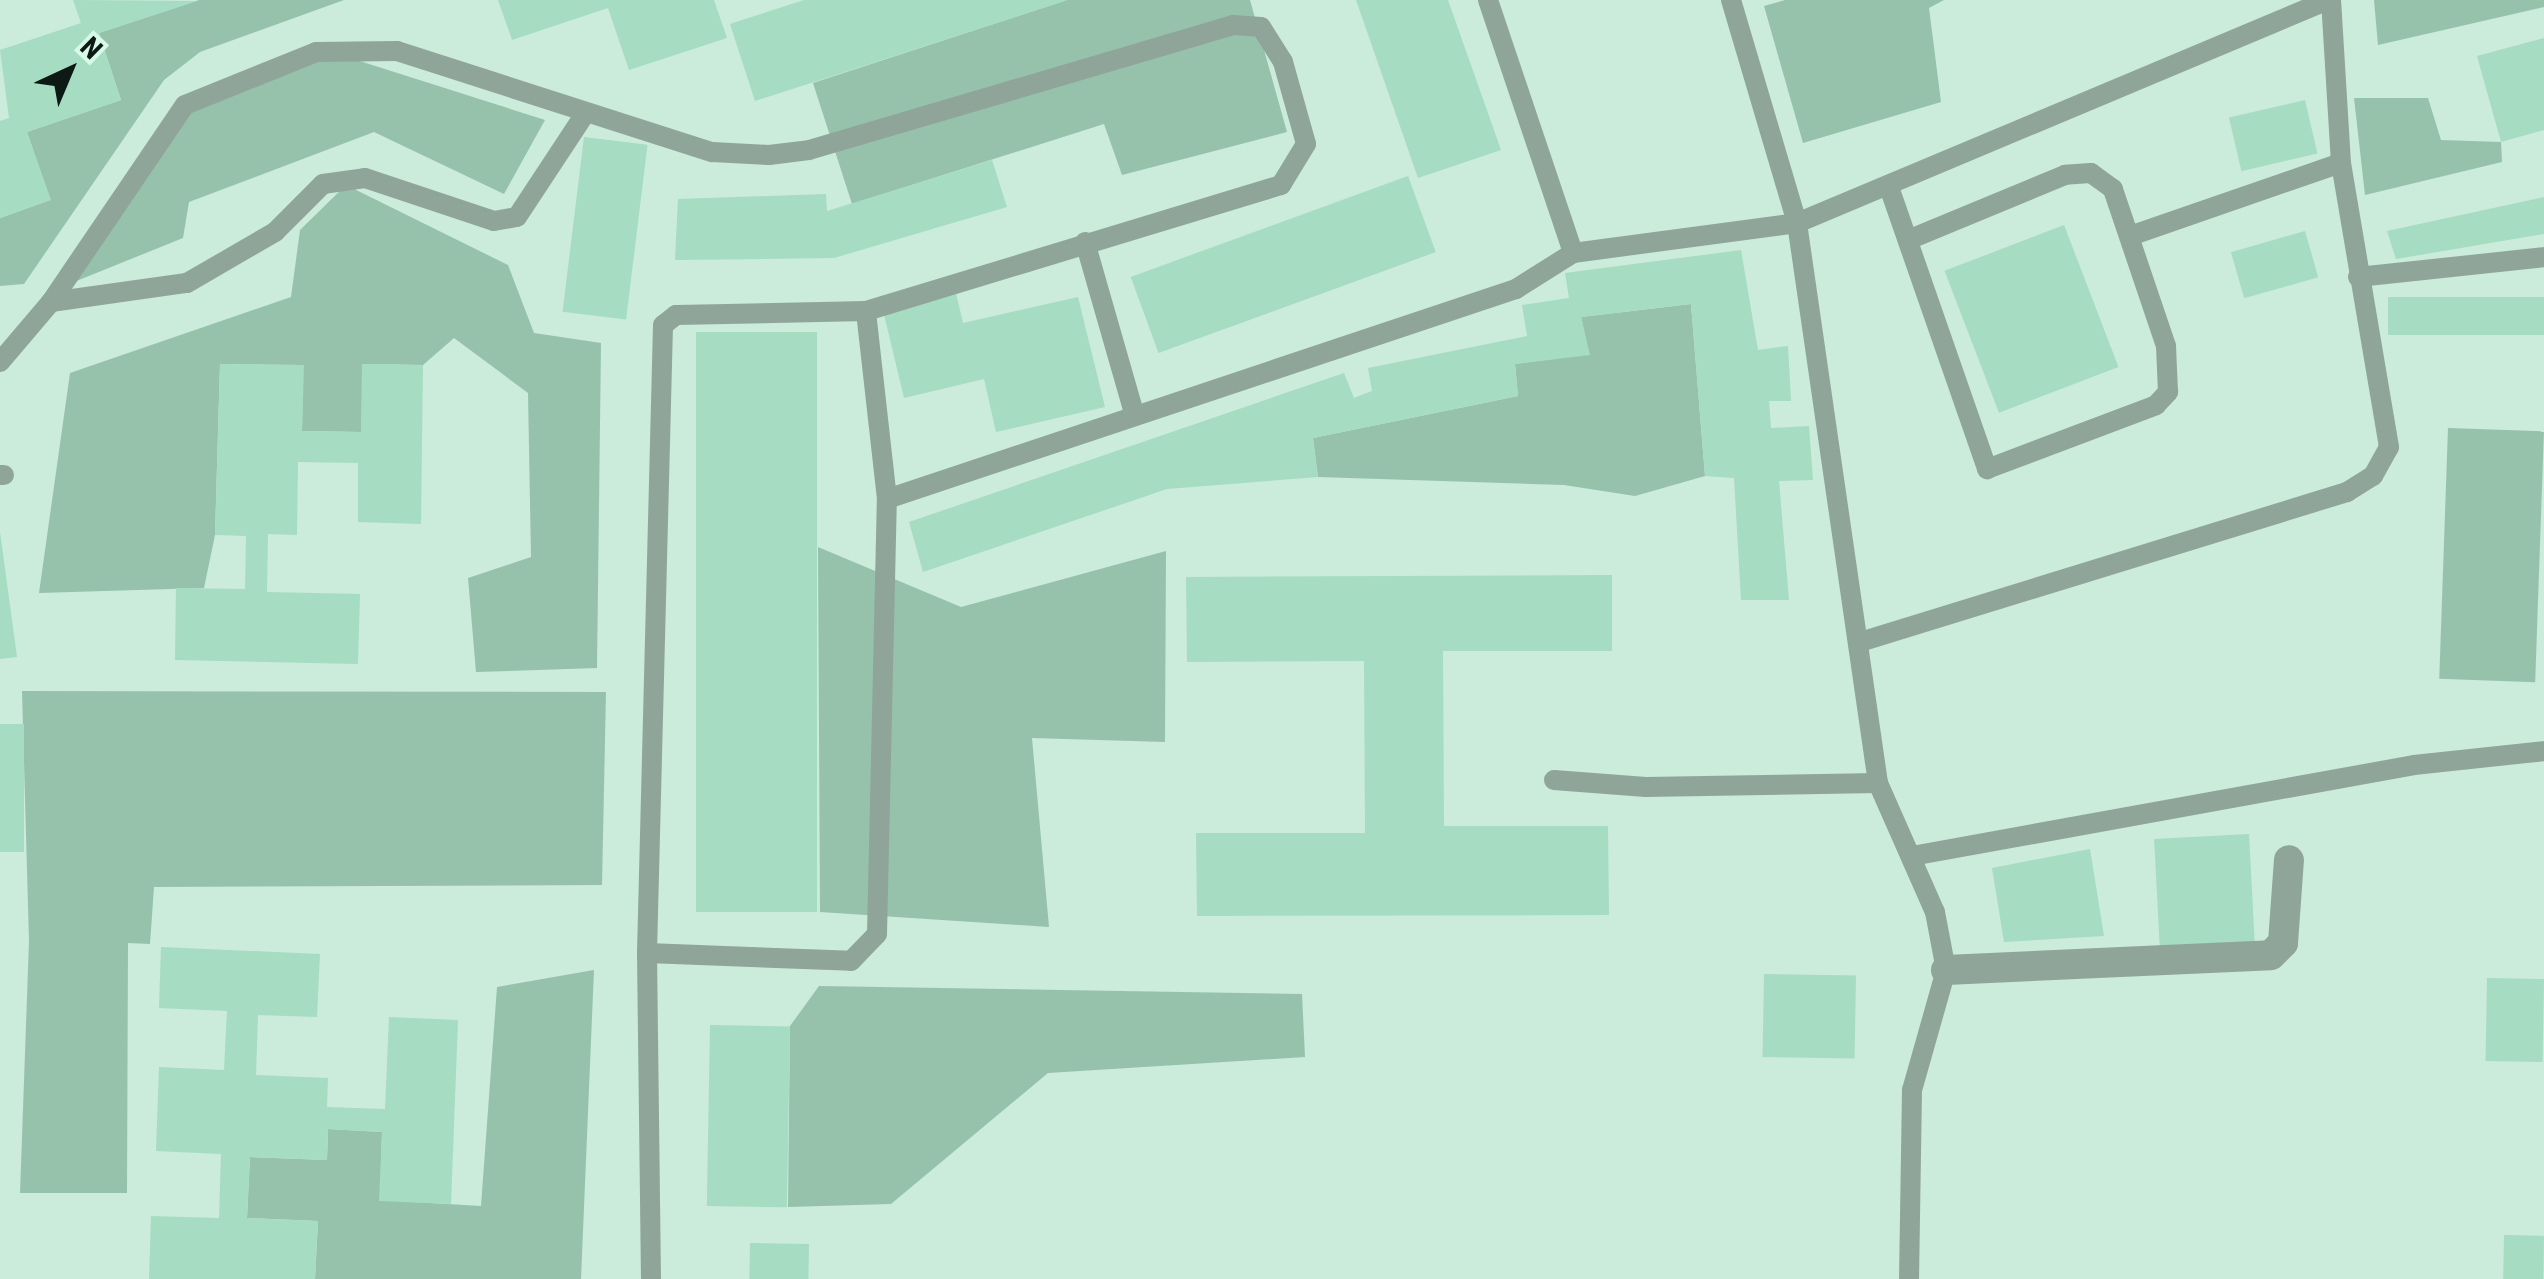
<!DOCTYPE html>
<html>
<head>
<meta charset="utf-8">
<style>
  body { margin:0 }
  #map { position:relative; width:2544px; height:1279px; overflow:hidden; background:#cbebdb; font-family:"Roboto Condensed",sans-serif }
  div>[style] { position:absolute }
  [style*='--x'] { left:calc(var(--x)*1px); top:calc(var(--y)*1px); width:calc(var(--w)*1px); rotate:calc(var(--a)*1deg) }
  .green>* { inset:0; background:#96c2ac; transform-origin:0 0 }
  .building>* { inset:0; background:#a6dcc1; transform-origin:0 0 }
  .lane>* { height:20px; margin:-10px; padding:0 10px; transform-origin:10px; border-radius:10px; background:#8fa599 }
  .street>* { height:30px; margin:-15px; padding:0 15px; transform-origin:15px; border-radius:15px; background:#8fa599 }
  span { translate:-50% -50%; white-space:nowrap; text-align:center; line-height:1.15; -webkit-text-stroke:10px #d8f9e8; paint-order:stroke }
  .north { position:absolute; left:20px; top:20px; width:100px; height:100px; -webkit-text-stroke:8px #d8f9e8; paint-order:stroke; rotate:44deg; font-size:28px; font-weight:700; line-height:40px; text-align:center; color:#0d1914 }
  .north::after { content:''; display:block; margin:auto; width:35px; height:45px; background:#0d1914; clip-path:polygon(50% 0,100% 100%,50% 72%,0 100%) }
</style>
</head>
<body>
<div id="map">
  <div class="green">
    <div style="clip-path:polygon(199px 0,344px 0,200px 52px,164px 80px,24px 284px,0 286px,0 218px,50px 200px,27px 132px,121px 100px,99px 33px)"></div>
    <div style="clip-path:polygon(1067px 0,1250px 0,1287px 132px,1122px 175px,1104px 124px,852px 204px,813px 83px)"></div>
    <div style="clip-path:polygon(1785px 0,1944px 0,1929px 8px,1941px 102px,1803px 143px,1764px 6px)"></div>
    <div style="clip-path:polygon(2374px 0,2544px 0,2544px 7px,2378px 45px)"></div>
    <div style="clip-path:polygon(325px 50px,545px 120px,504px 194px,374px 132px,189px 202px,183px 238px,69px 284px,187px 110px)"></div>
    <div style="clip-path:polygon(2354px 98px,2428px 98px,2441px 140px,2501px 142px,2502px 162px,2365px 195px)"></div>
    <div style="clip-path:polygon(346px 185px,508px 265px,534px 333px,601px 343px,597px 668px,476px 672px,468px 578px,531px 557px,528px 393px,454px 338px,423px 365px,363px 364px,361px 432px,302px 431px,303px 365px,220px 364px,215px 535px,204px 588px,39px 593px,70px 373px,291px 297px,300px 230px)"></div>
    <div style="clip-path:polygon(1691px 304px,1705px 476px,1635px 496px,1564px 485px,1318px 477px,1313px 438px,1518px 396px,1515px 364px,1589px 354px,1581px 317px)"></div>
    <div style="left:2448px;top:428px;width:96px;height:251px;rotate:2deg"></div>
    <div style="clip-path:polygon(818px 547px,961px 607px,1166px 551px,1165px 742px,1032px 738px,1049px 927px,820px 912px)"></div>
    <div style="clip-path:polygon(22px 691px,606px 692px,602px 885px,154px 887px,150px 944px,128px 943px,127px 1193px,20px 1193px,29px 941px)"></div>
    <div style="clip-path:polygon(594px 970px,581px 1279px,315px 1279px,318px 1221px,247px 1218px,250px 1157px,327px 1160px,328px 1129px,382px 1132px,380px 1200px,481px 1206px,497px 987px)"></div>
    <div style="clip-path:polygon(819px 986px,1302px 994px,1305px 1057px,1048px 1073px,891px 1204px,788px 1207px,790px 1026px)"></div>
  </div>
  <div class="building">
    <div style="clip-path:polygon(73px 0,197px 1px,99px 33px,121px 100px,27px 132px,51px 200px,0 218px,0 121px,9px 118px,0 50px,81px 23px)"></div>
    <div style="clip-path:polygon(498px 0,714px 0,727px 38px,629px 70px,608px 8px,512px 40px)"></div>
    <div style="clip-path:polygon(804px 0,1065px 0,1065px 1px,755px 101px,730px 24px)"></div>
    <div style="clip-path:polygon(1356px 0,1448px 0,1501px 150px,1418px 178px)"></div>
    <div style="clip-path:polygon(2544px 38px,2544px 130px,2501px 142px,2477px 56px)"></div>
    <div style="left:2305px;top:100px;width:55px;height:78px;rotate:77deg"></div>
    <div style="left:584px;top:137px;width:64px;height:176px;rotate:7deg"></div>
    <div style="clip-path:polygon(992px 160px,1007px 207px,834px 258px,675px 260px,678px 199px,826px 194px,827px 211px)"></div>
    <div style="left:1408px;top:176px;width:81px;height:295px;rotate:70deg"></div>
    <div style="clip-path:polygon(2544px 197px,2544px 234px,2396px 259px,2387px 231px)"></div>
    <div style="left:2064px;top:225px;width:152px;height:128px;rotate:69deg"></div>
    <div style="left:2305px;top:231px;width:48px;height:77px;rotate:74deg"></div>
    <div style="clip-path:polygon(1741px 250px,1758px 350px,1788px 346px,1791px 401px,1769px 401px,1771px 428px,1809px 426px,1813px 480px,1779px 481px,1789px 600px,1741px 600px,1734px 478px,1705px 476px,1691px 304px,1581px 317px,1590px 355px,1515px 364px,1518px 396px,1313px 438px,1318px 477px,1167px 489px,923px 572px,909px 522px,1344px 373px,1354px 398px,1372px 391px,1368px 368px,1527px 336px,1522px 305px,1569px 298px,1565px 273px)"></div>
    <div style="clip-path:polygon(955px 289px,963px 323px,1078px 297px,1105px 407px,996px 432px,984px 379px,904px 398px,882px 306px)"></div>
    <div style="left:2544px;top:297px;width:38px;height:156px;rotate:90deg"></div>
    <div style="left:696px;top:332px;width:121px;height:580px"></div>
    <div style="clip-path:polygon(220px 364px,304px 365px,302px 431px,361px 432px,362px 364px,423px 365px,421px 524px,358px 522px,358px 463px,298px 462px,297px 535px,268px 534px,267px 592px,360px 594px,358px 664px,175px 660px,176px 588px,245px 589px,246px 536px,215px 535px)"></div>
    <div style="clip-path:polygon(0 532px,17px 657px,0 659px)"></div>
    <div style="clip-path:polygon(1612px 575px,1612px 651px,1443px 651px,1444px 826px,1608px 826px,1609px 915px,1197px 916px,1196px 833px,1365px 833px,1364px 661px,1187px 662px,1186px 577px)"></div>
    <div style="left:0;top:724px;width:24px;height:128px"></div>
    <div style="left:2249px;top:834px;width:109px;height:95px;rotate:87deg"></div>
    <div style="clip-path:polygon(2090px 849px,2104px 936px,2004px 942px,1992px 868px)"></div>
    <div style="clip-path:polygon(161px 947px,320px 954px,317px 1017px,258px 1015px,256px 1075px,328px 1078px,327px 1107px,385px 1109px,389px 1017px,458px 1020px,451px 1204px,379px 1201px,382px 1132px,328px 1129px,327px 1160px,250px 1157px,247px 1218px,318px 1221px,315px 1279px,149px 1279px,151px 1216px,219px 1218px,221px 1154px,156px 1151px,159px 1067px,224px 1070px,227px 1011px,159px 1008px)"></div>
    <div style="left:1764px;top:974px;width:92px;height:83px;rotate:1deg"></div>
    <div style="left:2487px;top:978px;width:57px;height:83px;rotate:1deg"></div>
    <div style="left:710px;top:1025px;width:80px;height:181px;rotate:1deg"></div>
    <div style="left:2504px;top:1235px;width:40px;height:44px;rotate:1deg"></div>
    <div style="left:750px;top:1243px;width:59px;height:36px;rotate:1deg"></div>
  </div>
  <div class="lane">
    <div style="--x:1488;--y:0;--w:267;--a:71.4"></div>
    <div style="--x:1731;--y:0;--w:233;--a:73.5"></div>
    <div style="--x:1797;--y:223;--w:566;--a:81.77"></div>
    <div style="--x:1878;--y:783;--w:141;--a:66.2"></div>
    <div style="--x:1935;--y:912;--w:59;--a:79.3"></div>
    <div style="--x:1946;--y:970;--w:125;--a:105.8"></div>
    <div style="--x:1912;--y:1090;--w:189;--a:90.9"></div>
    <div style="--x:1889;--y:187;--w:299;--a:70.8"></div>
    <div style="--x:1987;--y:469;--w:181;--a:-20.7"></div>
    <div style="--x:2156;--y:405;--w:18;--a:-47"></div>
    <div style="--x:2168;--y:392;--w:46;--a:-92.5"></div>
    <div style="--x:2166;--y:346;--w:166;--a:-108.7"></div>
    <div style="--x:2113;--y:189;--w:27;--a:-144"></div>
    <div style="--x:2091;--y:173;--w:26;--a:176"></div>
    <div style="--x:2065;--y:175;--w:170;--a:157.5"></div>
    <div style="--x:2130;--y:236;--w:223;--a:-19.1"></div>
    <div style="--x:1085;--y:242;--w:181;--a:74"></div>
    <div style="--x:2358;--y:277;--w:187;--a:-6.1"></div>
    <div style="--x:51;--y:302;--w:137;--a:-8"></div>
    <div style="--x:187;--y:283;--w:102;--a:-30.1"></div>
    <div style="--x:275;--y:232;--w:68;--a:-45"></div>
    <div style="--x:323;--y:184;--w:42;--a:-8.1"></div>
    <div style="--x:365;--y:178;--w:136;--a:18.4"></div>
    <div style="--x:494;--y:221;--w:23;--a:-10"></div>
    <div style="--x:517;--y:217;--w:123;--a:-56.6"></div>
    <div style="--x:0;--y:362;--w:79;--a:-49.6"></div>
    <div style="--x:51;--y:302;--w:238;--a:-55.8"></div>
    <div style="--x:185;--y:105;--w:141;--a:-22"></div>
    <div style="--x:316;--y:52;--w:81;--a:-0.7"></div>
    <div style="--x:397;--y:51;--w:331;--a:17.8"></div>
    <div style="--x:712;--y:152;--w:57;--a:3"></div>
    <div style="--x:769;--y:155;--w:40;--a:-7.1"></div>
    <div style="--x:809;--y:150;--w:442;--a:-16.4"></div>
    <div style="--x:1233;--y:25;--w:28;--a:4"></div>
    <div style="--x:1261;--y:27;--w:41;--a:57.8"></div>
    <div style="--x:1283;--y:62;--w:85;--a:74.3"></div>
    <div style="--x:1306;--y:144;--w:48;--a:121.4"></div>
    <div style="--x:1281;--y:185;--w:434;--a:163.1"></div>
    <div style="--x:866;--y:311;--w:190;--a:178.8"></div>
    <div style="--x:676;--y:315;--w:16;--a:142"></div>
    <div style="--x:663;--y:325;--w:628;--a:91.46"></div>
    <div style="--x:647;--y:953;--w:326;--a:89.3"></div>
    <div style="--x:0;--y:475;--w:4;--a:0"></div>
    <div style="--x:887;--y:499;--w:663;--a:-18.46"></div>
    <div style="--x:1516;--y:289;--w:67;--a:-32.3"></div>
    <div style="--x:1573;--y:253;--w:226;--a:-7.6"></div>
    <div style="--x:1797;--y:223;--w:576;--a:-22.78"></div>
    <div style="--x:1860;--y:642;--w:510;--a:-17.12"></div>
    <div style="--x:2347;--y:492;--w:31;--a:-32"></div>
    <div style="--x:2373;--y:476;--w:33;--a:-61"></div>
    <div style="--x:2389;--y:447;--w:288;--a:-99.6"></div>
    <div style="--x:2341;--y:163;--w:163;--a:-93.5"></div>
    <div style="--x:1554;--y:780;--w:92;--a:4.4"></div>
    <div style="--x:1646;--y:787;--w:232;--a:-1"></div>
    <div style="--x:1912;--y:856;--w:510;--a:-10.27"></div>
    <div style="--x:2414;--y:765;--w:131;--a:-6.1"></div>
    <div style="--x:647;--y:953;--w:204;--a:2.2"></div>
    <div style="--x:851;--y:961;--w:37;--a:-46"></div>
    <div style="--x:877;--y:934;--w:435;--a:-88.7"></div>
    <div style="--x:887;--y:499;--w:189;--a:-96.4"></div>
  </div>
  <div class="street">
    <div style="--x:1946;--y:970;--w:325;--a:-2.6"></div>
    <div style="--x:2271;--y:955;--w:17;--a:-45"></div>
    <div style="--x:2283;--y:943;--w:83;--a:-85.9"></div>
  </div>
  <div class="north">N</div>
</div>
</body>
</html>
